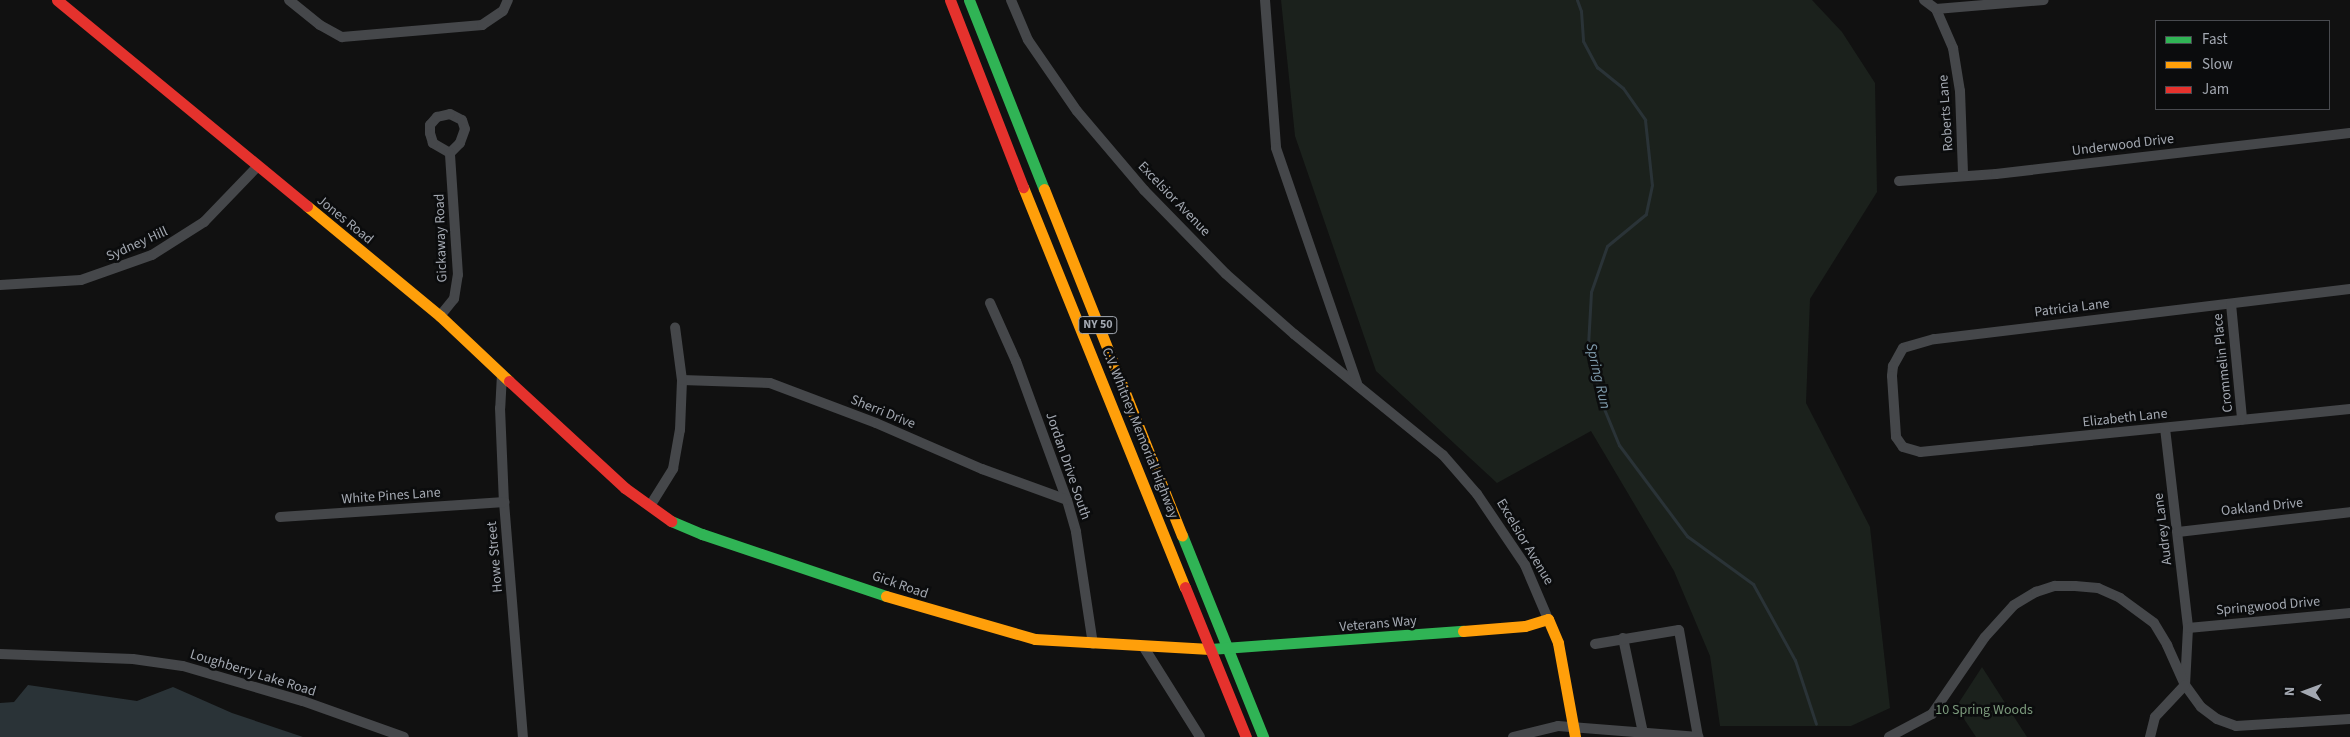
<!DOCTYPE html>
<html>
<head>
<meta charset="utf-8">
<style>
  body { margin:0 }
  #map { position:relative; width:2350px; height:737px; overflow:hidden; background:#111; font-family:"Source Sans 3",sans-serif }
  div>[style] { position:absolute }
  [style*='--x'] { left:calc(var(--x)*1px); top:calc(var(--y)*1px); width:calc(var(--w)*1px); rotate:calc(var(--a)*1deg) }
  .green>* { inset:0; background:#1b211c }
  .water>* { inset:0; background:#2a3337 }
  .stream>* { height:3px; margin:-1.5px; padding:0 1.5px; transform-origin:1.5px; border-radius:1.5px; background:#2a3337 }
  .street>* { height:10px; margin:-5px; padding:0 5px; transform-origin:5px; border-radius:5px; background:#45474a }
  .fast>* { height:11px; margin:-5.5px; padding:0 5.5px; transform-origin:5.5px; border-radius:5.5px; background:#30b455 }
  .slow>* { height:11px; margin:-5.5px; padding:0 5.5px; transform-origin:5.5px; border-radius:5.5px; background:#ff9f0a }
  .jam>* { height:11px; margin:-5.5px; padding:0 5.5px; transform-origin:5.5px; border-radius:5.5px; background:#e5322d }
  span { translate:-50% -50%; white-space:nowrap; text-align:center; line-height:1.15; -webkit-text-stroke:5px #0b0c0d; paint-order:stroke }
  .shield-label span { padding:1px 4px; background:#0b0c0d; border:1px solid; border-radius:4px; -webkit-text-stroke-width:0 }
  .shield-label { font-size:12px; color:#a3a8b1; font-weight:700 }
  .street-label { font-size:14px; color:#a3a8b1 }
  .park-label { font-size:14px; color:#7c9a7c }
  .water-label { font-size:15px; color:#7d98a9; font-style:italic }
  .legend { position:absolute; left:2155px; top:20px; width:175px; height:90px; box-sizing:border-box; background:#0b0c0d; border:1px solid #484a4f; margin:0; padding:6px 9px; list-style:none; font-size:15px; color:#a3a8b1 }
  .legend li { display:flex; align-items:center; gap:10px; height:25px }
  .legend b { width:25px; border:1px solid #484a4f }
  .north { position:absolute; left:2280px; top:667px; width:50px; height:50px; -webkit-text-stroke:4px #0b0c0d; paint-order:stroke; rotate:272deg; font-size:14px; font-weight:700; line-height:20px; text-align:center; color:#a3a8b1 }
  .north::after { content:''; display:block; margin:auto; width:18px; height:22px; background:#a3a8b1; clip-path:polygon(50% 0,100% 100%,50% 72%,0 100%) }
</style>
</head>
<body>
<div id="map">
  <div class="green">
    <div style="clip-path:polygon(1281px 0,1812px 0,1842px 32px,1875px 83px,1877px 192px,1810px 299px,1806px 403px,1870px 527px,1890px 708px,1851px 726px,1720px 726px,1710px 656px,1674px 571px,1591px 431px,1497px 483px,1376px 371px,1295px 136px)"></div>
    <div style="clip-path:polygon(1982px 667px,2027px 737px,1976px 737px,1956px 707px)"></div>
  </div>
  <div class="water">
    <div style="clip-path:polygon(28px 685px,137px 701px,173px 687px,232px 713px,303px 737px,0 737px,0 703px,14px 702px)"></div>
  </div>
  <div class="stream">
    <div style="--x:1577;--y:0;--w:12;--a:70"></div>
    <div style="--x:1581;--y:11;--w:30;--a:86"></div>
    <div style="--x:1583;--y:41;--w:30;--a:62"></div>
    <div style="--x:1597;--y:67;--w:33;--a:39"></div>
    <div style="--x:1623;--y:88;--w:39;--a:55"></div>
    <div style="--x:1645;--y:120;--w:65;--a:83.9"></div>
    <div style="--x:1652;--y:185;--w:30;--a:102"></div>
    <div style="--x:1646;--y:214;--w:50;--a:140.6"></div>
    <div style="--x:1607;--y:246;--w:49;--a:109.2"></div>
    <div style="--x:1591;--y:292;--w:54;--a:93.2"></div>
    <div style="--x:1588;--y:346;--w:54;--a:77.2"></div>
    <div style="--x:1600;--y:399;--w:50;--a:67.6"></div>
    <div style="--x:1619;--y:445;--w:114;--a:53.2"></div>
    <div style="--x:1687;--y:536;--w:82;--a:36"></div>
    <div style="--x:1753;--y:584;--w:87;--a:61.1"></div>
    <div style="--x:1795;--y:660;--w:67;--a:71.8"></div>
  </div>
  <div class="street">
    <div style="--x:289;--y:0;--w:40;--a:39"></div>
    <div style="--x:320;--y:25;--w:25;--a:29"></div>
    <div style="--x:342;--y:37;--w:141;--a:-4.9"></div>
    <div style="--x:482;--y:25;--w:25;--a:-34"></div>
    <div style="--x:503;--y:11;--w:12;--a:-66"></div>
    <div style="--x:1011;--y:0;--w:43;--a:67"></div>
    <div style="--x:1028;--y:40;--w:86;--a:55.4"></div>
    <div style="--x:1077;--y:111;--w:104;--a:49.7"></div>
    <div style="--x:1144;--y:190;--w:117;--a:45.7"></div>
    <div style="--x:1226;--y:274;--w:91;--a:41.4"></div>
    <div style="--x:1294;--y:334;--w:192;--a:39.1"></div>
    <div style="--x:1443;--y:455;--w:52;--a:48.9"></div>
    <div style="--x:1477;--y:494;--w:86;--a:55.9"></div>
    <div style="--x:1525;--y:565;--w:59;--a:66.9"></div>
    <div style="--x:1265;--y:0;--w:148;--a:85.7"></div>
    <div style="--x:1276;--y:148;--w:249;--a:71"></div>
    <div style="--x:1924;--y:0;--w:15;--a:37"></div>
    <div style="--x:1936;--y:9;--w:43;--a:66.4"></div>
    <div style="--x:1953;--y:48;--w:44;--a:80.8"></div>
    <div style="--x:1960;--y:91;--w:83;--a:87.9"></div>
    <div style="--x:1936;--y:9;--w:108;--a:-4.8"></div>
    <div style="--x:450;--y:114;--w:13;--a:27"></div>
    <div style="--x:462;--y:120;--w:9;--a:72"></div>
    <div style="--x:465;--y:129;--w:15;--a:110"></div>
    <div style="--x:460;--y:143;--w:14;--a:135"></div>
    <div style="--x:450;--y:153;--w:20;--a:-150"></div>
    <div style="--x:433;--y:143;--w:10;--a:-107"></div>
    <div style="--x:430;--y:133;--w:8;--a:-90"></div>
    <div style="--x:430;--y:125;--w:11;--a:-49"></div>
    <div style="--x:437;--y:117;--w:13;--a:-13"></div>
    <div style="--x:1899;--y:181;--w:97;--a:-4.1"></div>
    <div style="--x:1996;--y:174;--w:356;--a:-6.6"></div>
    <div style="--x:0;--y:285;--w:81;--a:-3.5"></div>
    <div style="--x:81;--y:280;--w:75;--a:-19.4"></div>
    <div style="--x:152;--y:255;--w:62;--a:-32.4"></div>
    <div style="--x:204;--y:222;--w:76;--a:-46.1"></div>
    <div style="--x:2350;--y:289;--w:419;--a:173.1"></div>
    <div style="--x:1934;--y:339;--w:32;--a:164"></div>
    <div style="--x:1903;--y:348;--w:21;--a:119"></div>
    <div style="--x:1893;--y:366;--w:10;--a:96"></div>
    <div style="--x:1892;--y:376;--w:61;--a:86.2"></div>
    <div style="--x:1896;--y:437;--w:12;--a:55"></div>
    <div style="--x:1903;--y:447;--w:18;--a:16"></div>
    <div style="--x:1920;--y:452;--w:432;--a:-5.7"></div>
    <div style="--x:990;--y:303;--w:64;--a:65.9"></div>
    <div style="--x:1016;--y:361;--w:148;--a:69.9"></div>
    <div style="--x:1067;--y:500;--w:33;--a:74"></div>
    <div style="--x:1076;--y:532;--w:113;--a:81.4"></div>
    <div style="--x:2231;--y:304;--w:116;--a:84.5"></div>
    <div style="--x:440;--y:316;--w:22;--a:-51"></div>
    <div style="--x:454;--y:299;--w:24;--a:-81"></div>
    <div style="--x:458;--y:275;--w:122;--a:-93.8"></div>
    <div style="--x:502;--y:374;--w:34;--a:93"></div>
    <div style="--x:500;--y:408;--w:94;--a:87.6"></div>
    <div style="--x:504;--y:502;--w:236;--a:85.4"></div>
    <div style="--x:682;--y:380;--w:88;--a:2"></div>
    <div style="--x:770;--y:383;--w:113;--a:20.7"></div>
    <div style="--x:876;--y:423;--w:116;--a:23.5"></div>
    <div style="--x:982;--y:469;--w:90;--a:20"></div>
    <div style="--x:2165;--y:428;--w:201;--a:83.4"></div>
    <div style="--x:2188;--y:628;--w:57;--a:93"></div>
    <div style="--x:2185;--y:685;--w:27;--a:54"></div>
    <div style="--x:2201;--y:707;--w:20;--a:37"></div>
    <div style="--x:2217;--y:719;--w:20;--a:20"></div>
    <div style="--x:2236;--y:726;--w:114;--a:-3.5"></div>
    <div style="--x:650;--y:506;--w:44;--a:-58.1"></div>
    <div style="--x:673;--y:469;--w:40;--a:-80"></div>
    <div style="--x:680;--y:430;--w:50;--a:-87.7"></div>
    <div style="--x:682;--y:380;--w:53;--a:-97.5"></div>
    <div style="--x:280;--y:517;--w:225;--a:-3.8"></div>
    <div style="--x:2178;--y:532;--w:173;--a:-6.6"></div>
    <div style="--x:2188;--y:628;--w:163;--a:-5.3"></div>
    <div style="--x:1623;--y:638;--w:97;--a:78.1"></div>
    <div style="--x:1595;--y:644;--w:85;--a:-9.5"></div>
    <div style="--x:1679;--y:630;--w:109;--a:79.9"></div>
    <div style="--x:1143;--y:646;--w:107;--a:57.9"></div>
    <div style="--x:0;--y:654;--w:133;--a:2.2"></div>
    <div style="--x:133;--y:659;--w:50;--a:8"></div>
    <div style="--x:183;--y:666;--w:125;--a:16.3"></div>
    <div style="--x:303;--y:701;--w:107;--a:19.6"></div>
    <div style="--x:1513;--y:737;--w:46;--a:-13.7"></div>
    <div style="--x:1558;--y:726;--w:141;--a:4.5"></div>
    <div style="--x:1889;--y:737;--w:49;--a:-28.1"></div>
    <div style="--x:1932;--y:714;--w:93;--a:-55.5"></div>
    <div style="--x:1985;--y:637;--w:43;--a:-47.8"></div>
    <div style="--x:2014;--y:605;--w:26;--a:-31"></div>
    <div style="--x:2036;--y:592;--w:20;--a:-18"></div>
    <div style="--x:2055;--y:586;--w:20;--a:0"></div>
    <div style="--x:2075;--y:586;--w:23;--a:5"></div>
    <div style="--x:2098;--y:588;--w:24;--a:24"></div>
    <div style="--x:2120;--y:598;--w:42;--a:36.3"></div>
    <div style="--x:2154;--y:623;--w:26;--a:59"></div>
    <div style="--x:2167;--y:645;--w:44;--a:65.8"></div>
    <div style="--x:2185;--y:685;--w:44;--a:133.2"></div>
    <div style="--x:2155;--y:717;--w:21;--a:104"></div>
  </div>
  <div class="fast">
    <div style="--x:969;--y:0;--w:203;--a:68.4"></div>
    <div style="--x:671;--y:521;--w:34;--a:23"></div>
    <div style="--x:702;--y:534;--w:194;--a:18.6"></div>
    <div style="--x:1182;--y:535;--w:218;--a:68.1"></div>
    <div style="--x:1210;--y:649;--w:254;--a:-4.1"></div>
  </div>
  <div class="slow">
    <div style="--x:1023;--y:187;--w:432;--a:68"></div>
    <div style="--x:1044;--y:189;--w:373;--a:68.3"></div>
    <div style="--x:307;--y:206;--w:173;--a:39.6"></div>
    <div style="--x:440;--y:316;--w:95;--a:43.3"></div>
    <div style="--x:886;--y:596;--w:155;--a:16.1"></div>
    <div style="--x:1035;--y:639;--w:175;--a:3.3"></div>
    <div style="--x:1463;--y:631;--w:62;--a:-4.6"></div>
    <div style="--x:1525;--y:626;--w:24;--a:-17"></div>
    <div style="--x:1548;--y:619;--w:26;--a:67"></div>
    <div style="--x:1558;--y:643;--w:96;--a:79.7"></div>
  </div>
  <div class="jam">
    <div style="--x:57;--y:0;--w:324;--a:39.5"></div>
    <div style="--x:950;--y:0;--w:201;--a:68.7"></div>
    <div style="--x:509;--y:381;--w:158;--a:42.7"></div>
    <div style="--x:625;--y:488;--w:57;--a:35.7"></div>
    <div style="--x:1185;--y:587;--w:162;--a:67.9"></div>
  </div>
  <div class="shield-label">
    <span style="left:1098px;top:325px">NY 50</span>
  </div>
  <div class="street-label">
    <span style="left:1946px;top:113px;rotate:-94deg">Roberts Lane</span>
    <span style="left:2123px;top:145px;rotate:-7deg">Underwood Drive</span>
    <span style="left:1174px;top:199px;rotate:46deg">Excelsior Avenue</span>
    <span style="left:345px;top:220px;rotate:39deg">Jones Road</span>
    <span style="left:441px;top:238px;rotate:-92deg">Gickaway Road</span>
    <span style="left:137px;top:244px;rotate:-24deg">Sydney Hill</span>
    <span style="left:2072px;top:308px;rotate:-7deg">Patricia Lane</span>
    <span style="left:2223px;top:363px;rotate:-96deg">Crommelin Place</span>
    <span style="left:883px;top:412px;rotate:22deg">Sherri Drive</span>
    <span style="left:2125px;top:418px;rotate:-6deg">Elizabeth Lane</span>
    <span style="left:1140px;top:433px;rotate:68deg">C.V. Whitney Memorial Highway</span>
    <span style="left:1068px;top:466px;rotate:71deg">Jordan Drive South</span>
    <span style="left:391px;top:496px;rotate:-4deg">White Pines Lane</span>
    <span style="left:2262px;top:507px;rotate:-6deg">Oakland Drive</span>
    <span style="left:2163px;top:529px;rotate:-97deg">Audrey Lane</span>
    <span style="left:1525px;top:542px;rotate:59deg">Excelsior Avenue</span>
    <span style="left:495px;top:557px;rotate:-95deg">Howe Street</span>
    <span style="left:900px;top:585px;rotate:19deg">Gick Road</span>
    <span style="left:2268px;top:606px;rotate:-5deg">Springwood Drive</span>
    <span style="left:1378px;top:624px;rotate:-5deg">Veterans Way</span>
    <span style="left:253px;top:673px;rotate:17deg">Loughberry Lake Road</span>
  </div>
  <div class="park-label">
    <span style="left:1984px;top:710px">10 Spring Woods</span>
  </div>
  <div class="water-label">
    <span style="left:1598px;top:376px;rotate:77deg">Spring Run</span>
  </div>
  <ul class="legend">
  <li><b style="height:6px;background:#30b455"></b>Fast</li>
  <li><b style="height:6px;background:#ff9f0a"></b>Slow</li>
  <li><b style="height:6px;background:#e5322d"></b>Jam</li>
  </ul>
  <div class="north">N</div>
</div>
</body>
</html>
